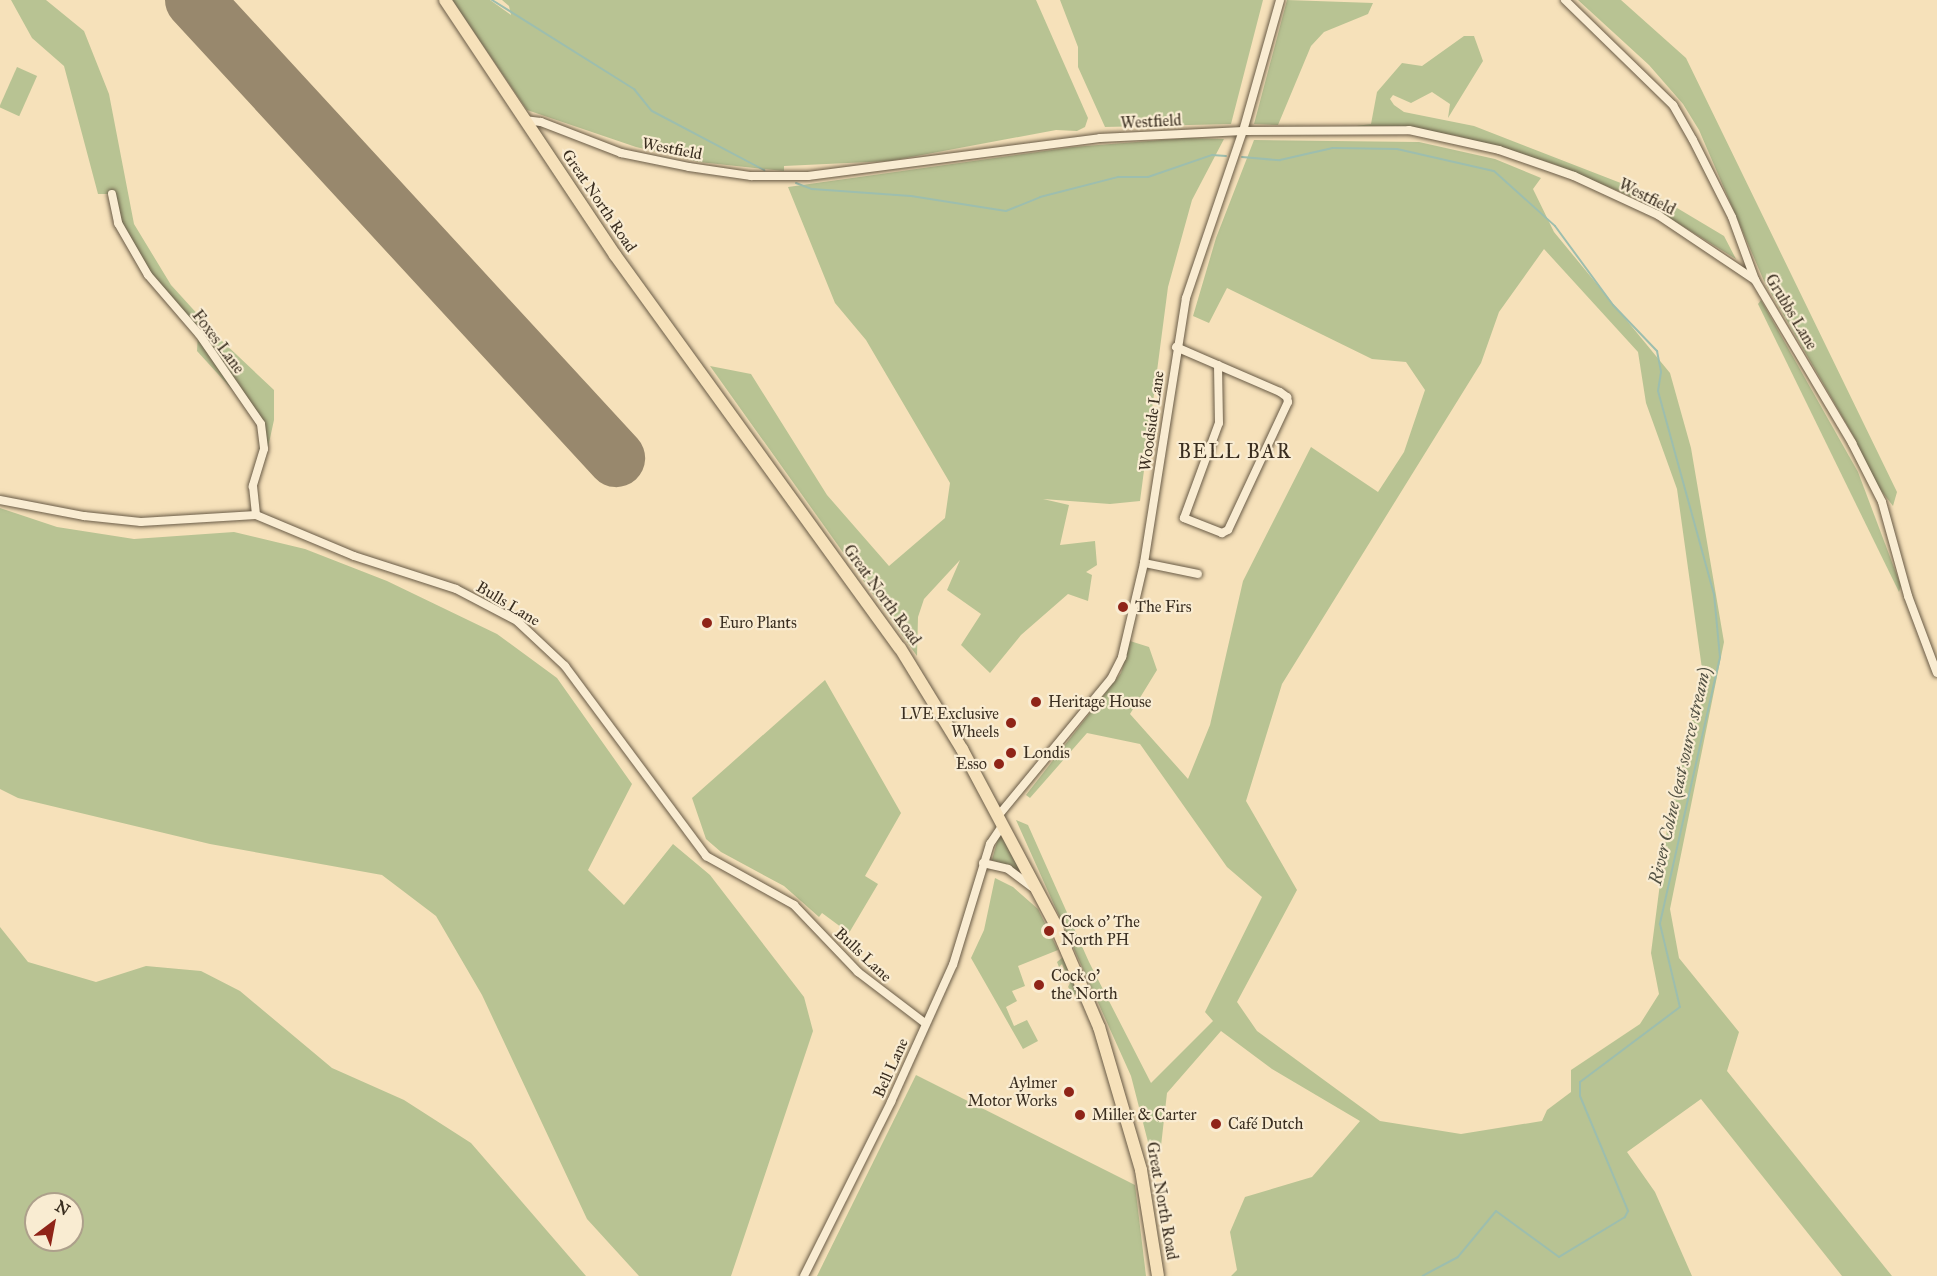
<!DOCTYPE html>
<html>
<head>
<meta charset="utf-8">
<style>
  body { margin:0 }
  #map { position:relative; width:1937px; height:1276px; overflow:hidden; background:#f6e1ba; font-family:"IM FELL Great Primer",serif }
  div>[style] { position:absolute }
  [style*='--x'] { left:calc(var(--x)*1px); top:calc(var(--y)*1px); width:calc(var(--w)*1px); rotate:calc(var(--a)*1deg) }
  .green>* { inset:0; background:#b8c393; transform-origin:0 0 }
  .stream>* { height:2px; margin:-1px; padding:0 1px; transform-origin:1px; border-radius:1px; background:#9dbeae }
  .runway>* { height:58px; margin:-29px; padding:0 29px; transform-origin:29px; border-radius:29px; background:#98886d }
  .roads { filter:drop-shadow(0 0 2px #695b46) drop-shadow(0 0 2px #695b46) }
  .minor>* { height:8px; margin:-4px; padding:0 4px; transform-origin:4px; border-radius:4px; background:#f9ecd2 }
  .primary>* { height:12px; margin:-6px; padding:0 6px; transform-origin:6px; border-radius:6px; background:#f6e1ba }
  .dots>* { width:16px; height:16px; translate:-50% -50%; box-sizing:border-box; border:3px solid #f9ecd2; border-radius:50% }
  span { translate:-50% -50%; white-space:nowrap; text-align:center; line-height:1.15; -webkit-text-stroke:4.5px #f9ecd2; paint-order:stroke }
  .street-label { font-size:16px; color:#3a2e20 }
  .poi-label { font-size:16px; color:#3a2e20 }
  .left { translate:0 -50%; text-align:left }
  .right { translate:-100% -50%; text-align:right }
  .water-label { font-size:18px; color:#535244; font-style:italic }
  .quarter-label { font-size:20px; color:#3a2e20; letter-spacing:1.5px }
  .north { position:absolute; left:24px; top:1192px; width:60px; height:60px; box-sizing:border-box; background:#f9ecd2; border:2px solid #ada08b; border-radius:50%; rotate:32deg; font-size:16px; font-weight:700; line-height:24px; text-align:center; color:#3a2e20 }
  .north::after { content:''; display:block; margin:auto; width:21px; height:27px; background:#8f2418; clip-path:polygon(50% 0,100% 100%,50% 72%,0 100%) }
</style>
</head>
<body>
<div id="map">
  <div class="green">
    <div style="clip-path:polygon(11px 0,46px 0,84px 31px,109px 94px,134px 224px,171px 285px,221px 340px,274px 390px,274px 420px,265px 461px,259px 459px,260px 430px,248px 407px,197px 351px,198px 334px,162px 292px,122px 228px,112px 194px,98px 194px,64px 66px,32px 38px)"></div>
    <div style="clip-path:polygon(452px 0,490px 0,511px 15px,509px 6px,502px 0,1036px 0,1088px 118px,1085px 127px,1077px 131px,1056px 130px,890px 161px,784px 166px,784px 171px,699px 162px,636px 147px,527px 110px)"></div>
    <div style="clip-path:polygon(1060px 0,1263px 0,1231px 124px,1105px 127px,1078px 67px,1078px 47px)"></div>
    <div style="clip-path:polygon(1287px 0,1373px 3px,1368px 14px,1324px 32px,1311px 46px,1278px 125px,1254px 124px)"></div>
    <div style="clip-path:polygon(1578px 0,1621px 0,1686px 58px,1897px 492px,1893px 506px,1873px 480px,1854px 437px,1764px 281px,1699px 130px,1683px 104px,1649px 65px)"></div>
    <div style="clip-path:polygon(1464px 36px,1474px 36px,1483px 61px,1448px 118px,1450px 104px,1432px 92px,1411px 103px,1393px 95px,1390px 99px,1394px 105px,1404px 112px,1474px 126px,1662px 199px,1724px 236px,1736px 259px,1642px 201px,1554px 164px,1458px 136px,1397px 126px,1356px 126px,1371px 124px,1377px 92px,1402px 63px,1422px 66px)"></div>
    <div style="left:17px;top:67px;width:22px;height:44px;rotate:24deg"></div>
    <div style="clip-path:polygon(1187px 138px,1224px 139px,1192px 200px,1168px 287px,1140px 501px,1110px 504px,1043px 499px,1069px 505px,1060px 545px,1095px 541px,1097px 565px,1086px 572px,1092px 575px,1088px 601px,1068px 594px,1021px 635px,990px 673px,961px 645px,981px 614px,947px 590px,960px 560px,924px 599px,918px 617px,917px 656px,710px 366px,751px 374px,827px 495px,889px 566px,945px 518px,950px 483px,866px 340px,835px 303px,788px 187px,1073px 147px)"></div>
    <div style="clip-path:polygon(evenodd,1254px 140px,1419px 142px,1495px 159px,1541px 178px,1533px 189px,1554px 232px,1670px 373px,1691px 448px,1724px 642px,1670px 909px,1679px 958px,1739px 1032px,1727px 1071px,1892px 1276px,1842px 1276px,1701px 1099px,1627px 1152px,1655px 1192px,1692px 1276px,1231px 1276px,1237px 1270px,1230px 1232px,1245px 1197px,1312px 1177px,1360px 1121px,1272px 1069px,1221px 1031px,1167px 1093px,1161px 1146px,1149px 1146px,1131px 1076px,1016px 820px,1028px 825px,1089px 962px,1151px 1083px,1213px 1021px,1205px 1012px,1262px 897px,1227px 867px,1140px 744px,1087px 733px,1030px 798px,1026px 795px,1121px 673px,1130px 641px,1149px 647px,1157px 670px,1130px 714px,1188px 779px,1210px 725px,1243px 581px,1311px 447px,1378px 492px,1404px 452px,1425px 390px,1406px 362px,1372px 359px,1227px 288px,1209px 323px,1193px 316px,1216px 238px,1254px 140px,1544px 249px,1638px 352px,1646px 403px,1677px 489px,1703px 676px,1669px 814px,1651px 953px,1659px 994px,1640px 1024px,1571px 1070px,1571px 1092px,1547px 1110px,1542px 1121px,1461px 1134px,1380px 1121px,1257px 1031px,1237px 1002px,1297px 890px,1246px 801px,1282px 684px,1481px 363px,1499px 312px,1544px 249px)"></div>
    <div style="clip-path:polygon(1761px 300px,1858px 472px,1901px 586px,1899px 592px,1758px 304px)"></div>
    <div style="clip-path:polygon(0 508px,57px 527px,134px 539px,234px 532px,305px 549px,387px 581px,497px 634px,557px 678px,632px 784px,588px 870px,624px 905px,673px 844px,710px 875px,804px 997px,813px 1031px,731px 1276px,639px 1276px,587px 1219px,482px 995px,436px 916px,382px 875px,210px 844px,18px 798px,0 789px)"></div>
    <div style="clip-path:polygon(825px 680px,901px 813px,865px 876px,878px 884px,849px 933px,822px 913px,819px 917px,784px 886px,721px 852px,706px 839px,692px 798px)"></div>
    <div style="clip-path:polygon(1002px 837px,1020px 871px,992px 860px,998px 838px)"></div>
    <div style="clip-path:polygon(995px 878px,1013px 887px,1038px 909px,1058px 950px,1018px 966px,1025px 986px,1012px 991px,1017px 1001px,1006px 1007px,1014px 1026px,1027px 1020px,1038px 1041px,1023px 1049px,971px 958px,984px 930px)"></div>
    <div style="clip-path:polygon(evenodd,0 927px,28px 962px,96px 982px,146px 966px,201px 971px,240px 991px,332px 1068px,404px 1100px,471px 1143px,586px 1276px,0 1276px,0 927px,36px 1204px,72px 1204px,72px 1240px,36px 1240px,36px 1204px)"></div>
    <div style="clip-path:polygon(1063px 957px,1078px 993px,1074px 995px,1068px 987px,1070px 983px,1062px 964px,1059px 967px,1057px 962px)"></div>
    <div style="clip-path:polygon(916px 1075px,1135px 1185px,1146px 1276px,817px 1276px)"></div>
  </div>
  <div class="stream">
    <div style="--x:492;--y:0;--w:168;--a:32.1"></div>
    <div style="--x:634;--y:89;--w:28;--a:51"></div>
    <div style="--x:652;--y:111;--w:127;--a:27.8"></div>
    <div style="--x:1242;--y:157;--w:38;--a:5"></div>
    <div style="--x:1280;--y:160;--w:54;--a:-12.8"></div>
    <div style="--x:1333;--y:148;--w:64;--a:0.9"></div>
    <div style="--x:1397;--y:149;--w:99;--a:12.8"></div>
    <div style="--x:1494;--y:171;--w:82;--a:42"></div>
    <div style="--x:1555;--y:226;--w:98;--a:53.7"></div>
    <div style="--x:1613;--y:305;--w:64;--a:46.3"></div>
    <div style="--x:1657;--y:351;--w:21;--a:79"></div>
    <div style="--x:1661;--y:372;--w:19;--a:99"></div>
    <div style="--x:1658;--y:391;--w:211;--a:74.6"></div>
    <div style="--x:1714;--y:594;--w:63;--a:84.6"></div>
    <div style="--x:1720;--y:657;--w:274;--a:102.7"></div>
    <div style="--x:1660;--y:924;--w:85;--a:76.5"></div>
    <div style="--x:1680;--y:1007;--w:125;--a:143.1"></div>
    <div style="--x:1580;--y:1082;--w:14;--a:90"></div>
    <div style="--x:1580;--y:1096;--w:125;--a:67.3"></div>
    <div style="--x:1628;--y:1211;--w:7;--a:117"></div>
    <div style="--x:1625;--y:1217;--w:77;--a:148.8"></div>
    <div style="--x:1559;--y:1257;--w:78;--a:-143.9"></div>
    <div style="--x:1496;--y:1211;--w:60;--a:129.6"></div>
    <div style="--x:1458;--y:1257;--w:40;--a:152"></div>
    <div style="--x:796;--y:183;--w:17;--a:21"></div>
    <div style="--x:812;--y:189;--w:99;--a:4"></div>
    <div style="--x:911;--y:196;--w:96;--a:9"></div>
    <div style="--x:1006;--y:211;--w:37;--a:-22"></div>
    <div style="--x:1040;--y:197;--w:81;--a:-14.4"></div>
    <div style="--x:1118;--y:177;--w:30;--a:0"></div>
    <div style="--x:1148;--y:177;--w:68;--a:-19"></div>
    <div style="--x:1212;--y:155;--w:14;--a:4"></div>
  </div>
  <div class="runway">
    <div style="--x:194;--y:0;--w:623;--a:47.34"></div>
  </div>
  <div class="roads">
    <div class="minor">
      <div style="--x:1565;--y:0;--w:151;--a:44.2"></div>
      <div style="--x:1673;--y:105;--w:40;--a:60.3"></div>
      <div style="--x:1693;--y:140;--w:86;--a:63.1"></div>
      <div style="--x:1732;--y:217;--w:67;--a:69.9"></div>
      <div style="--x:1755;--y:280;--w:190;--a:59.2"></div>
      <div style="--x:1852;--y:443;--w:66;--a:63"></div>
      <div style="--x:1882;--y:502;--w:98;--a:74.5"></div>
      <div style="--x:1908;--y:596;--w:82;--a:69.4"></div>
      <div style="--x:524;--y:120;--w:17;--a:7"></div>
      <div style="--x:541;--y:122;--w:86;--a:21.2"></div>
      <div style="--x:621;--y:153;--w:69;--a:11.6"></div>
      <div style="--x:689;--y:167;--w:63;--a:8.3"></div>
      <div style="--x:751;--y:176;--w:57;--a:0"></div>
      <div style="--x:808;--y:176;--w:294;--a:-7.4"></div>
      <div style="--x:1100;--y:138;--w:143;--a:-2.8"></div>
      <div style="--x:1243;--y:131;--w:166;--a:-0.3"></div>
      <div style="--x:1409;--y:130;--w:92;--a:12.5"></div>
      <div style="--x:1499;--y:150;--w:79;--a:19.1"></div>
      <div style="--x:1574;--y:176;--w:93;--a:24.9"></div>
      <div style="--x:1658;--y:215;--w:117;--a:33.8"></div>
      <div style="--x:112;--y:194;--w:30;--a:78"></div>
      <div style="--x:118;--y:223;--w:60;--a:60"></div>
      <div style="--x:148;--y:275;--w:78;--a:49.2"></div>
      <div style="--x:199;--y:334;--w:109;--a:55.4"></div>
      <div style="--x:261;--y:424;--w:25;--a:83"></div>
      <div style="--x:264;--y:449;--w:39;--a:107"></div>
      <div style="--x:253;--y:486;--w:29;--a:84"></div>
      <div style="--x:1176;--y:347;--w:113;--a:23.4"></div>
      <div style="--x:1280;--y:392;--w:9;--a:36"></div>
      <div style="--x:1287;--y:397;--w:5;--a:79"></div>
      <div style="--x:1288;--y:402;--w:141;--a:115.1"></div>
      <div style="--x:1228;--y:530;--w:7;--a:153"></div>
      <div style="--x:1222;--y:533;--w:41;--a:-158.5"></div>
      <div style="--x:1184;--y:518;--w:101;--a:-69.8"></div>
      <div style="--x:1219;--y:423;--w:58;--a:-91"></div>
      <div style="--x:0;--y:500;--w:86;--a:10.8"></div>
      <div style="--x:84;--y:516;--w:57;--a:6"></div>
      <div style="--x:141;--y:522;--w:115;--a:-3.5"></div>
      <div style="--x:256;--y:515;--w:106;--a:22.7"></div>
      <div style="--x:354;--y:556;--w:107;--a:17.9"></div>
      <div style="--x:456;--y:589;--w:69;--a:27.7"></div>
      <div style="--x:517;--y:621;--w:66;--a:43.2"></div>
      <div style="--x:565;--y:666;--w:237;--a:53.4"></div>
      <div style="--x:706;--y:856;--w:101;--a:29.1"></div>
      <div style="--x:794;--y:905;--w:93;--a:46.3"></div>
      <div style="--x:858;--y:972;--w:84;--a:37.3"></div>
      <div style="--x:1144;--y:563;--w:55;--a:11.5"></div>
      <div style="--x:998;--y:816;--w:178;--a:-50.5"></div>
      <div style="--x:1111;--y:679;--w:25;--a:-63"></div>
      <div style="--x:1122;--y:657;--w:97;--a:-76.8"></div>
      <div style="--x:1144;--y:563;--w:268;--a:-81"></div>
      <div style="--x:1186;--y:298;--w:176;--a:-71.2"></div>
      <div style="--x:1243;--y:131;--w:136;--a:-74.2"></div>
      <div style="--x:983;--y:863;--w:26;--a:13"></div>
      <div style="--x:1008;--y:869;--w:30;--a:37"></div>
      <div style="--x:804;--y:1276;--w:195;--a:-63.4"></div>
      <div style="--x:891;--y:1102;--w:150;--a:-65.7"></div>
      <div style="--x:953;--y:965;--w:127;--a:-73"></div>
      <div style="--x:990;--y:844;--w:23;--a:-56"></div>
    </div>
    <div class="primary">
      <div style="--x:445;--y:0;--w:306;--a:56.3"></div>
      <div style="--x:615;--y:255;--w:485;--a:54.1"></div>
      <div style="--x:900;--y:648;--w:119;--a:58.5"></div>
      <div style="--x:962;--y:749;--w:198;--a:62"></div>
      <div style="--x:1055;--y:924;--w:112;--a:66.9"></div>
      <div style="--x:1099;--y:1027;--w:149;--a:73.6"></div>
      <div style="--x:1141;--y:1170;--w:107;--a:80.9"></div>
    </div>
  </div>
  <div class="dots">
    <div style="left:1123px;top:607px;background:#8f2418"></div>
    <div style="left:707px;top:623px;background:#8f2418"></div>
    <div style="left:1036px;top:702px;background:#8f2418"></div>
    <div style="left:1011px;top:723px;background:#8f2418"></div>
    <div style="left:1011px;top:753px;background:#8f2418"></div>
    <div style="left:999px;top:764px;background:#8f2418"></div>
    <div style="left:1049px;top:931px;background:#8f2418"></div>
    <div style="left:1039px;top:985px;background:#8f2418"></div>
    <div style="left:1069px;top:1092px;background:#8f2418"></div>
    <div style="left:1080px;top:1115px;background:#8f2418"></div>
    <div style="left:1216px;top:1124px;background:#8f2418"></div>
  </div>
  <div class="street-label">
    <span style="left:1151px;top:122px;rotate:-3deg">Westfield</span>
    <span style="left:672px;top:149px;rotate:11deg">Westfield</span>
    <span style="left:1647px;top:197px;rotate:27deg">Westfield</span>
    <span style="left:599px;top:201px;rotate:56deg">Great North Road</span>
    <span style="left:1791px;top:312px;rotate:59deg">Grubbs Lane</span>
    <span style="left:218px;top:342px;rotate:53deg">Foxes Lane</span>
    <span style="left:1152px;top:421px;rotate:-82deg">Woodside Lane</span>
    <span style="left:882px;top:595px;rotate:54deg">Great North Road</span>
    <span style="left:508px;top:604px;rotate:31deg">Bulls Lane</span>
    <span style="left:863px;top:955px;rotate:43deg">Bulls Lane</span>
    <span style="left:891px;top:1068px;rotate:-66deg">Bell Lane</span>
    <span style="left:1162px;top:1201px;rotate:80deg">Great North Road</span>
  </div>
  <div class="poi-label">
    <span class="left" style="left:1135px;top:607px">The Firs</span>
    <span class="left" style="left:719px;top:623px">Euro Plants</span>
    <span class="left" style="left:1048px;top:702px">Heritage House</span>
    <span class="right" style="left:999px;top:723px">LVE Exclusive<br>Wheels</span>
    <span class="left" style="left:1023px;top:753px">Londis</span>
    <span class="right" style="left:987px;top:764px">Esso</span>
    <span class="left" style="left:1061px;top:931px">Cock o' The<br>North PH</span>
    <span class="left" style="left:1051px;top:985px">Cock o'<br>the North</span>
    <span class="right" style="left:1057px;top:1092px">Aylmer<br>Motor Works</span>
    <span class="left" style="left:1092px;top:1115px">Miller &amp; Carter</span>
    <span class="left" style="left:1228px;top:1124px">Café Dutch</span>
  </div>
  <div class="water-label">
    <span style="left:1680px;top:776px;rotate:-77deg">River Colne (east source stream)</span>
  </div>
  <div class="quarter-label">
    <span style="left:1235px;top:451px">BELL BAR</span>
  </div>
  <div class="north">N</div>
</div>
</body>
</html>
